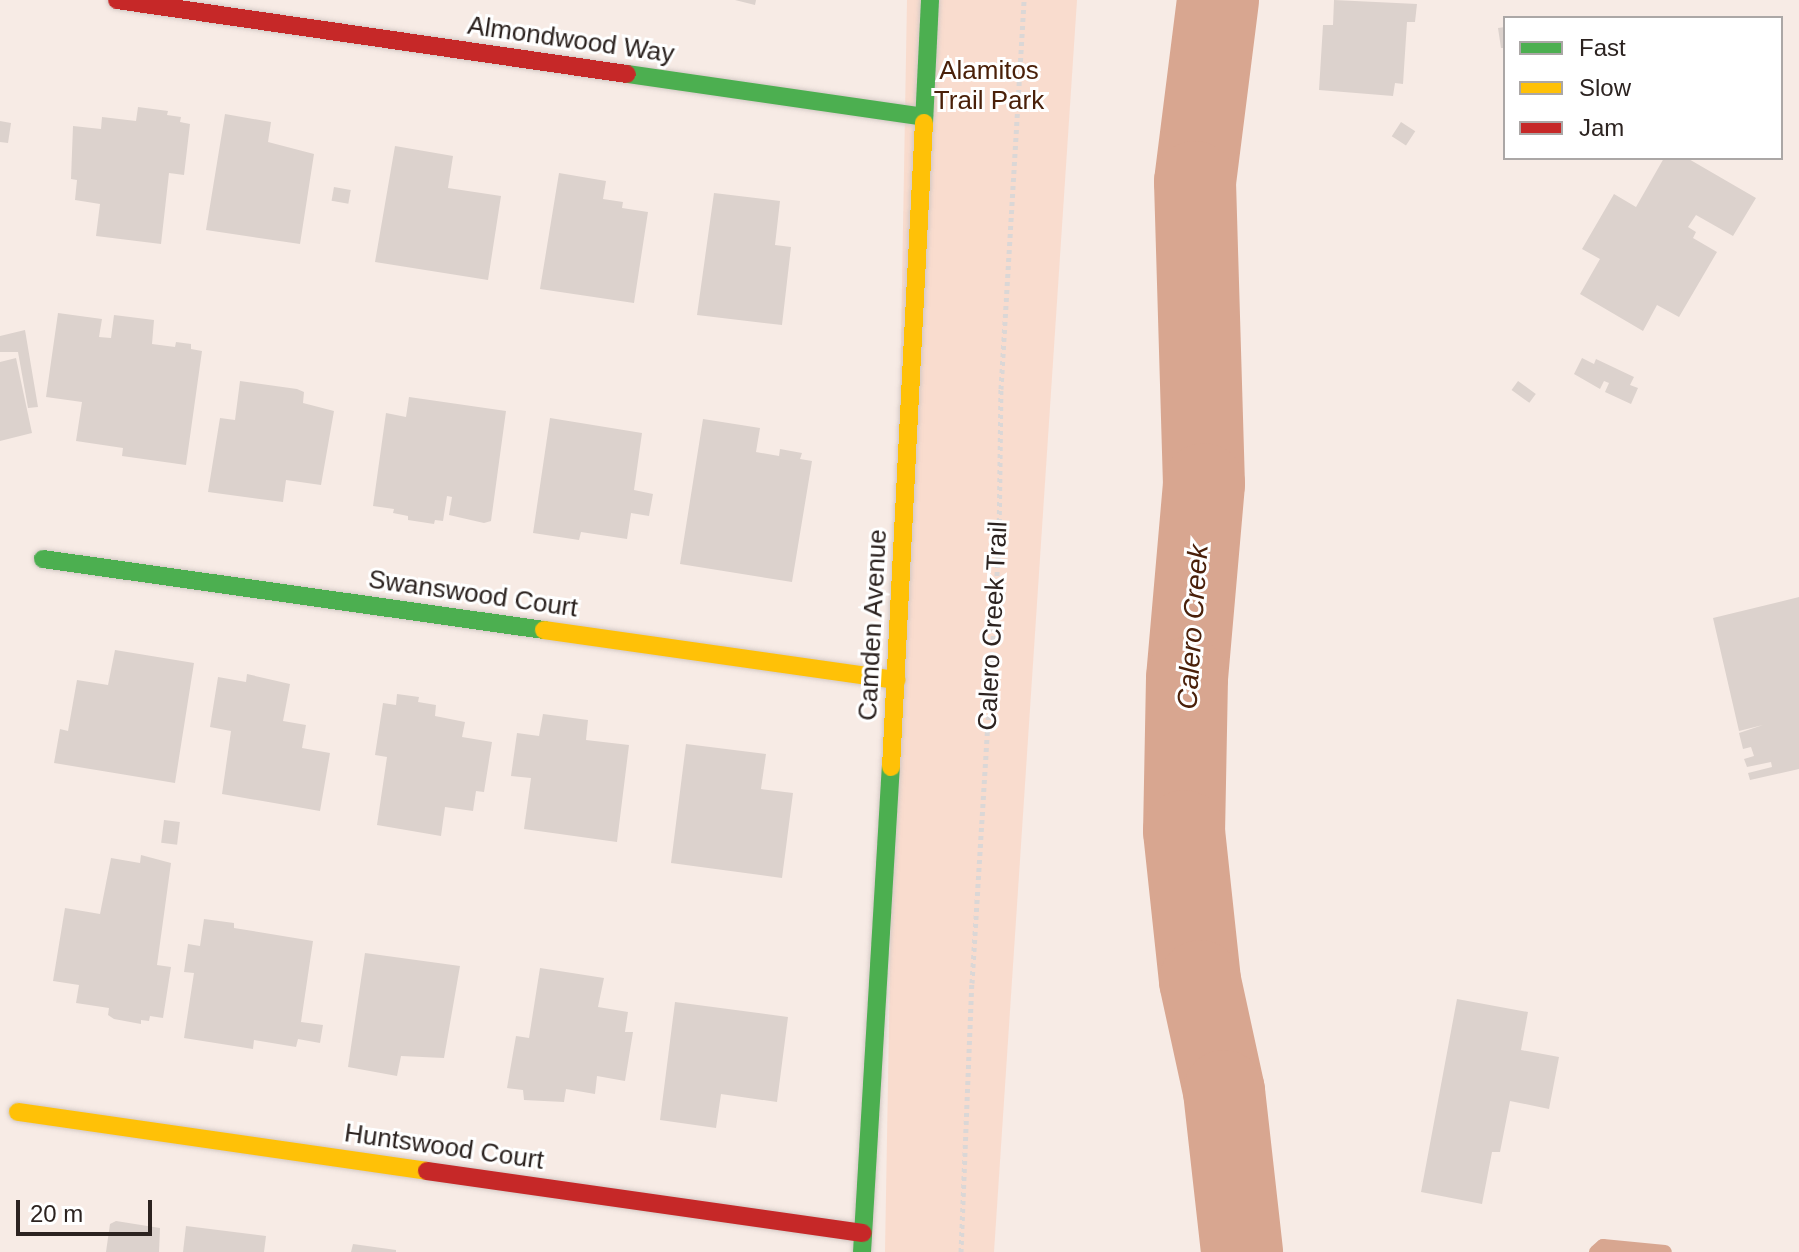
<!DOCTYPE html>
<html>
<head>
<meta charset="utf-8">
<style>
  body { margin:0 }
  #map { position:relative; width:1799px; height:1252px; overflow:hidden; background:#f7ebe5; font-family:Arial,sans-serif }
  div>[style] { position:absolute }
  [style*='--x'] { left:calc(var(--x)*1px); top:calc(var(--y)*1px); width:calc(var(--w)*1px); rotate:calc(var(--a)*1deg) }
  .green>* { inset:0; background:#f9dcce }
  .stream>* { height:14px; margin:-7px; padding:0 7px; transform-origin:7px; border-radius:7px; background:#d8a690 }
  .river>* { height:82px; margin:-41px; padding:0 41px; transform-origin:41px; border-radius:41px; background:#d8a690 }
  .building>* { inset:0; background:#dcd2cd; transform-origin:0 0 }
  .path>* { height:5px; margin-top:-2.5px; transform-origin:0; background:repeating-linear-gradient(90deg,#dbd7d6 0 4px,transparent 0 8px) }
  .roads { filter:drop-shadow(0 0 2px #d2c8c4) drop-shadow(0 0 2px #d2c8c4) }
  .fast>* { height:18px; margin:-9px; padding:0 9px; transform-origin:9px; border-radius:9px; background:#4caf50 }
  .slow>* { height:18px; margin:-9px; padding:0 9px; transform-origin:9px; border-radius:9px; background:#ffc107 }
  .jam>* { height:18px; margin:-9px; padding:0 9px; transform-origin:9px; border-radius:9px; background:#c62828 }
  span { translate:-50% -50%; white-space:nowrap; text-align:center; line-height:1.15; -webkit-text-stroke:6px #fff; paint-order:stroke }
  .street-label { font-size:26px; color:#2c2320 }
  .park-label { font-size:26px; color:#4a2009 }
  .water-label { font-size:28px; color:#4a200a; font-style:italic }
  .legend { position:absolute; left:1503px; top:16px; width:280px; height:144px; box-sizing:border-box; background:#fff; border:2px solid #aba7a6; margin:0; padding:10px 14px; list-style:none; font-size:24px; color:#2c2320 }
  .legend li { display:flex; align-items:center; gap:16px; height:40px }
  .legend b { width:40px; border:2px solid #aba7a6 }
  .scale { position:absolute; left:16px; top:1200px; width:136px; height:36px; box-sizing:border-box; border:4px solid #2c2320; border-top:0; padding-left:10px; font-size:24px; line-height:28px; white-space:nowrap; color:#2c2320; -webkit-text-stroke:6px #fff; paint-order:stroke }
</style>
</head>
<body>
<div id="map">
  <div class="green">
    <div style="clip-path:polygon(907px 0,1077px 0,994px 1252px,885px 1252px)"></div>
  </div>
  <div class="stream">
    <div style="--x:1596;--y:1252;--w:9;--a:-41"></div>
    <div style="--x:1603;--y:1246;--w:62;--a:5.5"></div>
  </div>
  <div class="river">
    <div style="--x:1218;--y:0;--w:183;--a:97.2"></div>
    <div style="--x:1195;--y:182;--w:302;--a:88.3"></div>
    <div style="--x:1204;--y:484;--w:195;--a:95"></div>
    <div style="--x:1187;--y:678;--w:153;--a:91.1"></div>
    <div style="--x:1184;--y:831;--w:151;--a:83.9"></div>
    <div style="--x:1200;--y:981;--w:113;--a:77.7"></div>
    <div style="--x:1224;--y:1091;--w:162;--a:83.6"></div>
  </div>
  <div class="building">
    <div style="clip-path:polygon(735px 0,756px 0,755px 5px)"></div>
    <div style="clip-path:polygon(1334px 0,1417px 4px,1415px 22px,1407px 22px,1403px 84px,1395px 83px,1393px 96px,1319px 90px,1323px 25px,1333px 25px)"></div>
    <div style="clip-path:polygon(1505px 27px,1505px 48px,1501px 48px,1498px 28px)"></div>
    <div style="clip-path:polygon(138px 107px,168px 111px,167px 115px,181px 117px,180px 122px,190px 124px,184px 175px,169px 173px,161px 244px,96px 236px,100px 204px,75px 200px,77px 180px,71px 179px,73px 126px,101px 129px,102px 117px,136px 121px)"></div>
    <div style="clip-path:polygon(225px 114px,271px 122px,268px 142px,314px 154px,300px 244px,206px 230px)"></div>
    <div style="clip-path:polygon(0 121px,11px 123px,8px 143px,0 142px)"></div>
    <div style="left:1401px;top:122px;width:17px;height:17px;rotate:33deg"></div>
    <div style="clip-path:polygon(395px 146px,453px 156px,448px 188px,501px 196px,488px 280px,375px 262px)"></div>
    <div style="clip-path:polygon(1664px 158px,1687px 158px,1756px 198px,1733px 236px,1696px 215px,1688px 227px,1696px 232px,1693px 238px,1717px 252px,1679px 317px,1657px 305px,1643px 331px,1580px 294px,1600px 259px,1582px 249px,1614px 194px,1636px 207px)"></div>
    <div style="clip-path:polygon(559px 173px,606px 181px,603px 199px,623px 202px,622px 208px,648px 212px,634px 303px,540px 289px)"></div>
    <div style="left:334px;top:187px;width:17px;height:14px;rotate:10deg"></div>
    <div style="clip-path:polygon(714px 193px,780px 201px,775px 245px,791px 247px,782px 325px,697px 315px)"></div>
    <div style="clip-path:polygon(58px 313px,102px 319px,99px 337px,111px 338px,114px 315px,154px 320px,152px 344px,175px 347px,176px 342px,191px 344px,191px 349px,202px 351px,186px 465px,122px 456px,123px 448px,76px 441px,82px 402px,46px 397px)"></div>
    <div style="clip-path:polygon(25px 330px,38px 407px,28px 408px,18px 352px,0 352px,0 336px)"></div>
    <div style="clip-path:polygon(16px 358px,32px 433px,0 441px,0 362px)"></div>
    <div style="clip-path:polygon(1582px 358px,1594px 364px,1596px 359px,1634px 377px,1630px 385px,1638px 388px,1631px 404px,1605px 392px,1609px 383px,1604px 381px,1600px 389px,1574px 374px)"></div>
    <div style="clip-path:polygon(240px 381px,297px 389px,304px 392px,303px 403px,334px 411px,321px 485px,286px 480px,283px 502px,208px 492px,220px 418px,235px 420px)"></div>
    <div style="left:1518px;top:381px;width:22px;height:11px;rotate:36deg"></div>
    <div style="clip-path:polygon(409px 397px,506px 411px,491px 521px,484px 523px,449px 515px,452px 497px,447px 496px,443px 521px,435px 520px,434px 524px,408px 520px,408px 516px,393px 513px,394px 509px,373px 506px,386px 413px,406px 417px)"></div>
    <div style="clip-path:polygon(550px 418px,642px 433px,634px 490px,653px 494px,649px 516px,631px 513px,627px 539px,581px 532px,579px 540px,533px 533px)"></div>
    <div style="clip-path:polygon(703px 419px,760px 428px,756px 452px,779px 456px,780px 449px,802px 453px,800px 459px,812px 461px,792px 582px,680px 564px)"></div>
    <div style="clip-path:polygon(1799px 597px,1799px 769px,1750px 780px,1748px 773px,1772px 767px,1771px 762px,1747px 767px,1744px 759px,1754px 756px,1751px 747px,1743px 749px,1739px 733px,1763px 725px,1739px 731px,1713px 618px)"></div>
    <div style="clip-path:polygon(115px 650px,194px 663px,175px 783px,54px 763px,60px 729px,68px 731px,77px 680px,108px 685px)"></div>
    <div style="clip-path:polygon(247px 674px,290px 684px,283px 721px,306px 725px,302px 748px,330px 753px,320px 811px,222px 794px,231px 731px,210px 727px,218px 677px,246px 682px)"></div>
    <div style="clip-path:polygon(397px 694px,419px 697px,418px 702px,436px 705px,435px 716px,465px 722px,462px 737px,492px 742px,484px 792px,476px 791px,473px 811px,445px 807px,441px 836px,377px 825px,387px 757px,375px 755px,383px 703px,396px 705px)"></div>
    <div style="clip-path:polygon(543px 714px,588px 720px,586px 740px,629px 745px,617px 842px,524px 829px,531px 778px,511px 776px,517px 733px,539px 736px)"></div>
    <div style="clip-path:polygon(686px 744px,766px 754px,761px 789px,793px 793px,782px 878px,671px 863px)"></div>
    <div style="left:164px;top:820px;width:16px;height:23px;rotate:7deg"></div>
    <div style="clip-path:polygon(141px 855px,171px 863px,157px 965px,171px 967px,163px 1018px,150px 1016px,149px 1021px,141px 1020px,141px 1024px,114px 1019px,108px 1015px,109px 1008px,76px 1003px,79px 985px,53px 981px,65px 908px,100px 914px,111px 858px,140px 863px)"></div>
    <div style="clip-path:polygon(204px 919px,234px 923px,234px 928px,313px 941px,301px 1022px,323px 1025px,320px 1043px,298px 1039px,296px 1047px,254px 1040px,253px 1049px,184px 1038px,194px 973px,184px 972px,188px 944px,200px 946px)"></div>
    <div style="clip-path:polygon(365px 953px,460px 966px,444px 1058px,401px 1056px,397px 1076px,348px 1067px)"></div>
    <div style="clip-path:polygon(540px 968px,604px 978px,598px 1007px,628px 1012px,625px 1032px,633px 1032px,625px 1081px,597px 1076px,595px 1094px,566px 1089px,564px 1102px,524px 1100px,523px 1090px,507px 1088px,516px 1036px,529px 1038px)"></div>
    <div style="clip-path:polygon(1457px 999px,1528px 1012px,1521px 1050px,1559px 1057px,1549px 1109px,1510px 1101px,1500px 1152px,1492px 1152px,1482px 1204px,1421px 1192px)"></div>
    <div style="clip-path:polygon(675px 1002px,788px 1017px,777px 1102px,721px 1094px,716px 1128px,660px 1120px)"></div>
    <div style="clip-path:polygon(116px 1221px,160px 1228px,159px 1252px,106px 1252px,110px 1224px)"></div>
    <div style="clip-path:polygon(186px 1226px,266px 1236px,264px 1252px,183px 1252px)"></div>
    <div style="clip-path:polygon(353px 1244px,396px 1250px,396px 1252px,351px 1252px)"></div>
  </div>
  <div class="path">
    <div style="--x:961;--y:1252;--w:269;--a:-87.7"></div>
    <div style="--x:972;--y:983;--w:438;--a:-86.5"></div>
    <div style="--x:999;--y:546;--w:157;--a:-89.3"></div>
    <div style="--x:1001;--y:389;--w:390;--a:-86.6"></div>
  </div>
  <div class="roads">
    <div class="fast">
      <div style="--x:627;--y:74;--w:300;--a:8.2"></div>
      <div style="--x:924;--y:123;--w:123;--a:-87.2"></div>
      <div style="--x:43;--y:559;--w:506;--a:8.07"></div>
      <div style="--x:862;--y:1252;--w:486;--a:-86.6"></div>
    </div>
    <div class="slow">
      <div style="--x:544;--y:630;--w:356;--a:8.1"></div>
      <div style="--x:891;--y:767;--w:645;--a:-87.07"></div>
      <div style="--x:18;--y:1112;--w:413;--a:8.2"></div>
    </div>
    <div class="jam">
      <div style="--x:117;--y:0;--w:515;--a:8.26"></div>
      <div style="--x:427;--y:1171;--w:440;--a:8.1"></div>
    </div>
  </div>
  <div class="street-label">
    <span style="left:571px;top:40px;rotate:8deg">Almondwood Way</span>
    <span style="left:473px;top:594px;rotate:8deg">Swanswood Court</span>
    <span style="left:873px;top:625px;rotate:-87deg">Camden Avenue</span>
    <span style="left:993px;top:626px;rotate:-87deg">Calero Creek Trail</span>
    <span style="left:444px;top:1147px;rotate:8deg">Huntswood Court</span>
  </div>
  <div class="park-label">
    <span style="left:989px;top:86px">Alamitos<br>Trail Park</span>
  </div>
  <div class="water-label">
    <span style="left:1193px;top:627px;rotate:-86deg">Calero Creek</span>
  </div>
  <ul class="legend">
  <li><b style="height:10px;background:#4caf50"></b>Fast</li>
  <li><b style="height:10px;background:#ffc107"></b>Slow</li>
  <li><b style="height:10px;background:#c62828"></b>Jam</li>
  </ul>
  <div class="scale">20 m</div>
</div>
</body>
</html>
